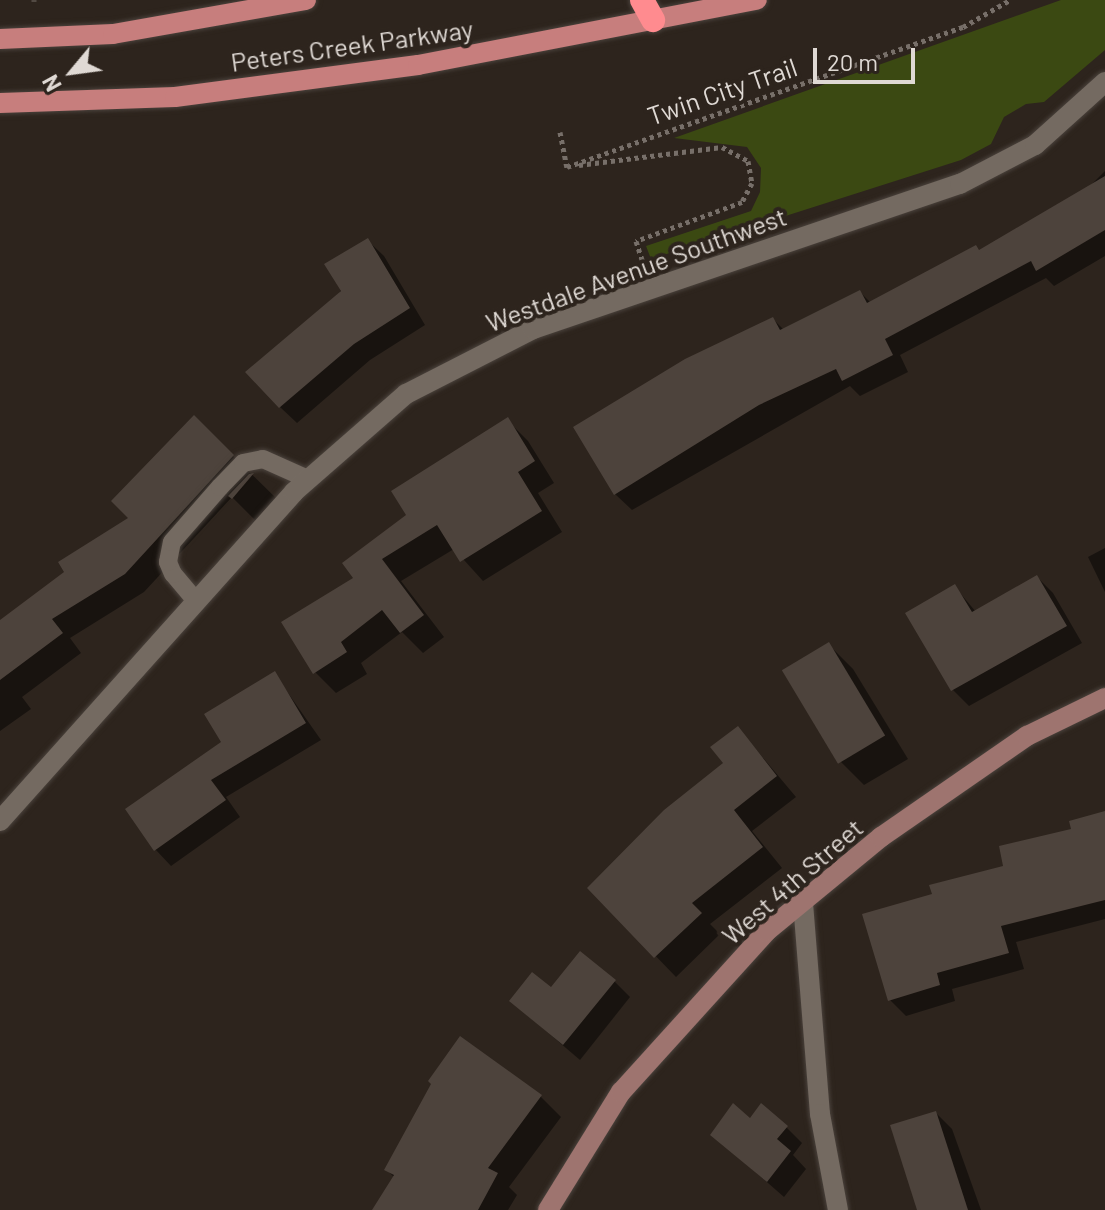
<!DOCTYPE html>
<html>
<head>
<meta charset="utf-8">
<style>
  body { margin:0 }
  #map { position:relative; width:1105px; height:1210px; overflow:hidden; background:#2d241d; font-family:Barlow,sans-serif }
  div>[style] { position:absolute }
  [style*='--x'] { left:calc(var(--x)*1px); top:calc(var(--y)*1px); width:calc(var(--w)*1px); rotate:calc(var(--a)*1deg) }
  .green>* { inset:0; background:#3b4912 }
  .shadow>* { inset:0; background:#0007 }
  .building>* { inset:0; background:#4d433c; transform-origin:0 0 }
  .path>* { height:5px; margin-top:-2.5px; transform-origin:0; background:repeating-linear-gradient(90deg,#776f69 0 4px,transparent 0 8px) }
  .roads { filter:drop-shadow(0 0 2px #4a423c) drop-shadow(0 0 2px #4a423c) }
  .lane>* { height:18px; margin:-9px; padding:0 9px; transform-origin:9px; border-radius:9px; background:#746a61 }
  .street>* { height:20px; margin:-10px; padding:0 10px; transform-origin:10px; border-radius:10px; background:#746a61 }
  .secondary>* { height:20px; margin:-10px; padding:0 10px; transform-origin:10px; border-radius:10px; background:#9e746f }
  .primary>* { height:20px; margin:-10px; padding:0 10px; transform-origin:10px; border-radius:10px; background:#c77e7d }
  .highway>* { height:24px; margin:-12px; padding:0 12px; transform-origin:12px; border-radius:12px; background:#ff8b8f }
  span { translate:-50% -50%; white-space:nowrap; text-align:center; line-height:1.15; -webkit-text-stroke:8px #2d241d; paint-order:stroke }
  .street-label { font-size:26px; color:#dfd9d4 }
  .north { position:absolute; left:32px; top:32px; width:80px; height:80px; -webkit-text-stroke:6px #2d241d; paint-order:stroke; rotate:241deg; font-size:22px; font-weight:700; line-height:32px; text-align:center; color:#dfd9d4 }
  .north::after { content:''; display:block; margin:auto; width:28px; height:36px; background:#dfd9d4; clip-path:polygon(50% 0,100% 100%,50% 72%,0 100%) }
  .scale { position:absolute; left:813px; top:48px; width:102px; height:36px; box-sizing:border-box; border:4px solid #dfd9d4; border-top:0; padding-left:10px; font-size:24px; line-height:28px; white-space:nowrap; color:#dfd9d4; -webkit-text-stroke:6px #2d241d; paint-order:stroke }
</style>
</head>
<body>
<div id="map">
  <div class="green">
    <div style="clip-path:polygon(1061px 0,1105px 0,1105px 50px,1044px 102px,1026px 104px,1004px 117px,991px 144px,961px 160px,651px 259px,646px 246px,751px 211px,760px 192px,761px 168px,747px 147px,674px 138px)"></div>
  </div>
  <div class="shadow">
    <div style="clip-path:polygon(1105px 171px,1105px 256px,1054px 286px,1046px 278px,900px 355px,908px 372px,860px 396px,850px 386px,632px 510px,615px 494px,773px 319px,784px 330px,860px 292px,871px 303px,980px 252px,1088px 188px)"></div>
    <div style="clip-path:polygon(367px 240px,384px 256px,425px 325px,370px 360px,297px 423px,280px 407px)"></div>
    <div style="clip-path:polygon(194px 418px,278px 500px,257px 522px,232px 497px,144px 592px,70px 638px,81px 653px,22px 697px,31px 709px,0 731px,0 629px,131px 519px)"></div>
    <div style="clip-path:polygon(507px 420px,528px 441px,554px 483px,538px 493px,562px 532px,483px 581px,454px 549px,401px 581px,444px 637px,423px 653px,402px 632px,361px 663px,367px 674px,336px 693px,315px 672px,356px 579px,409px 516px)"></div>
    <div style="clip-path:polygon(1105px 548px,1105px 592px,1088px 557px)"></div>
    <div style="clip-path:polygon(1037px 577px,1053px 593px,1082px 643px,969px 706px,953px 690px,955px 587px,976px 612px)"></div>
    <div style="clip-path:polygon(829px 645px,853px 669px,908px 759px,864px 785px,840px 761px)"></div>
    <div style="clip-path:polygon(274px 673px,321px 740px,226px 797px,240px 817px,171px 866px,155px 849px)"></div>
    <div style="clip-path:polygon(738px 728px,796px 797px,752px 831px,782px 868px,710px 924px,720px 934px,676px 977px,590px 888px,725px 764px)"></div>
    <div style="clip-path:polygon(1105px 813px,1105px 919px,1016px 942px,1024px 969px,952px 989px,955px 1001px,906px 1016px,890px 1000px,934px 895px,1006px 867px)"></div>
    <div style="clip-path:polygon(614px 981px,630px 997px,580px 1060px,511px 1001px)"></div>
    <div style="clip-path:polygon(540px 1096px,561px 1117px,509px 1187px,517px 1195px,508px 1210px,375px 1210px,395px 1178px,386px 1169px)"></div>
    <div style="clip-path:polygon(936px 1113px,952px 1129px,981px 1210px,919px 1210px)"></div>
    <div style="clip-path:polygon(750px 1121px,786px 1127px,802px 1143px,793px 1155px,806px 1169px,784px 1197px,713px 1135px)"></div>
  </div>
  <div class="building">
    <div style="clip-path:polygon(1105px 176px,1105px 230px,1036px 271px,1031px 261px,885px 339px,893px 355px,842px 381px,836px 369px,759px 405px,614px 495px,573px 427px,685px 359px,773px 317px,780px 330px,860px 290px,867px 303px,976px 245px,979px 250px)"></div>
    <div style="clip-path:polygon(368px 238px,410px 308px,354px 344px,279px 408px,245px 372px,341px 291px,324px 264px)"></div>
    <div style="clip-path:polygon(194px 415px,234px 455px,125px 574px,52px 619px,63px 633px,0 680px,0 620px,64px 572px,58px 562px,128px 518px,111px 501px)"></div>
    <div style="clip-path:polygon(508px 417px,535px 461px,518px 472px,542px 511px,460px 562px,437px 525px,382px 559px,424px 615px,400px 633px,382px 610px,341px 642px,347px 652px,313px 674px,281px 622px,353px 578px,342px 563px,406px 515px,391px 491px)"></div>
    <div style="clip-path:polygon(254px 473px,232px 499px,228px 496px,249px 474px)"></div>
    <div style="clip-path:polygon(1037px 575px,1067px 626px,951px 691px,905px 613px,955px 584px,972px 612px)"></div>
    <div style="left:829px;top:642px;width:109px;height:55px;rotate:59deg"></div>
    <div style="clip-path:polygon(275px 671px,306px 723px,211px 780px,226px 800px,154px 851px,125px 809px,221px 742px,204px 714px)"></div>
    <div style="clip-path:polygon(738px 726px,777px 776px,734px 810px,763px 847px,692px 903px,702px 913px,654px 958px,587px 888px,664px 810px,723px 763px,710px 747px)"></div>
    <div style="clip-path:polygon(1105px 811px,1105px 900px,1001px 926px,1009px 953px,937px 973px,940px 985px,888px 1001px,862px 914px,932px 894px,929px 885px,1003px 866px,999px 846px,1071px 829px,1069px 821px)"></div>
    <div style="clip-path:polygon(580px 951px,616px 980px,563px 1045px,509px 1001px,532px 972px,551px 987px)"></div>
    <div style="clip-path:polygon(460px 1036px,542px 1095px,488px 1168px,498px 1173px,478px 1210px,372px 1210px,394px 1175px,384px 1170px,431px 1084px,428px 1081px)"></div>
    <div style="clip-path:polygon(733px 1103px,750px 1118px,761px 1103px,788px 1126px,777px 1139px,791px 1151px,767px 1182px,710px 1135px)"></div>
    <div style="clip-path:polygon(936px 1111px,968px 1210px,917px 1210px,890px 1125px)"></div>
  </div>
  <div class="path">
    <div style="--x:34;--y:0;--w:1;--a:90"></div>
    <div style="--x:560;--y:132;--w:36;--a:79"></div>
    <div style="--x:567;--y:167;--w:420;--a:-19.5"></div>
    <div style="--x:963;--y:27;--w:54;--a:-29.9"></div>
    <div style="--x:579;--y:165;--w:144;--a:-7.2"></div>
    <div style="--x:722;--y:147;--w:30;--a:28"></div>
    <div style="--x:748;--y:161;--w:22;--a:80"></div>
    <div style="--x:752;--y:183;--w:21;--a:118"></div>
    <div style="--x:742;--y:202;--w:113;--a:159.8"></div>
    <div style="--x:636;--y:241;--w:25;--a:72"></div>
  </div>
  <div class="roads">
    <div class="lane">
      <div style="--x:196;--y:601;--w:35;--a:-130"></div>
      <div style="--x:173;--y:574;--w:13;--a:-113"></div>
      <div style="--x:168;--y:562;--w:20;--a:-79"></div>
      <div style="--x:172;--y:542;--w:73;--a:-48.9"></div>
      <div style="--x:220;--y:487;--w:33;--a:-46"></div>
      <div style="--x:243;--y:463;--w:20;--a:-11"></div>
      <div style="--x:263;--y:459;--w:49;--a:24"></div>
    </div>
    <div class="street">
      <div style="--x:0;--y:821;--w:441;--a:-48.2"></div>
      <div style="--x:294;--y:492;--w:149;--a:-41.2"></div>
      <div style="--x:406;--y:394;--w:143;--a:-27.1"></div>
      <div style="--x:533;--y:329;--w:451;--a:-18.8"></div>
      <div style="--x:960;--y:184;--w:85;--a:-27.5"></div>
      <div style="--x:1035;--y:145;--w:94;--a:-42"></div>
      <div style="--x:803;--y:903;--w:212;--a:85.4"></div>
      <div style="--x:820;--y:1114;--w:98;--a:79.4"></div>
    </div>
    <div class="secondary">
      <div style="--x:548;--y:1210;--w:139;--a:-58.3"></div>
      <div style="--x:621;--y:1092;--w:217;--a:-47.8"></div>
      <div style="--x:767;--y:931;--w:148;--a:-39.5"></div>
      <div style="--x:881;--y:837;--w:178;--a:-34.7"></div>
      <div style="--x:1027;--y:736;--w:87;--a:-26"></div>
    </div>
    <div class="primary">
      <div style="--x:0;--y:39;--w:113;--a:-2.5"></div>
      <div style="--x:113;--y:34;--w:196;--a:-10"></div>
      <div style="--x:0;--y:103;--w:175;--a:-2"></div>
      <div style="--x:175;--y:97;--w:245;--a:-7.5"></div>
      <div style="--x:418;--y:65;--w:345;--a:-10.9"></div>
    </div>
    <div class="highway">
      <div style="--x:642;--y:0;--w:23;--a:61"></div>
    </div>
  </div>
  <div class="street-label">
    <span style="left:352px;top:45px;rotate:-8deg">Peters Creek Parkway</span>
    <span style="left:722px;top:91px;rotate:-19deg">Twin City Trail</span>
    <span style="left:636px;top:269px;rotate:-20deg">Westdale Avenue Southwest</span>
    <span style="left:792px;top:881px;rotate:-41deg">West 4th Street</span>
  </div>
  <div class="north">N</div>
  <div class="scale">20 m</div>
</div>
</body>
</html>
